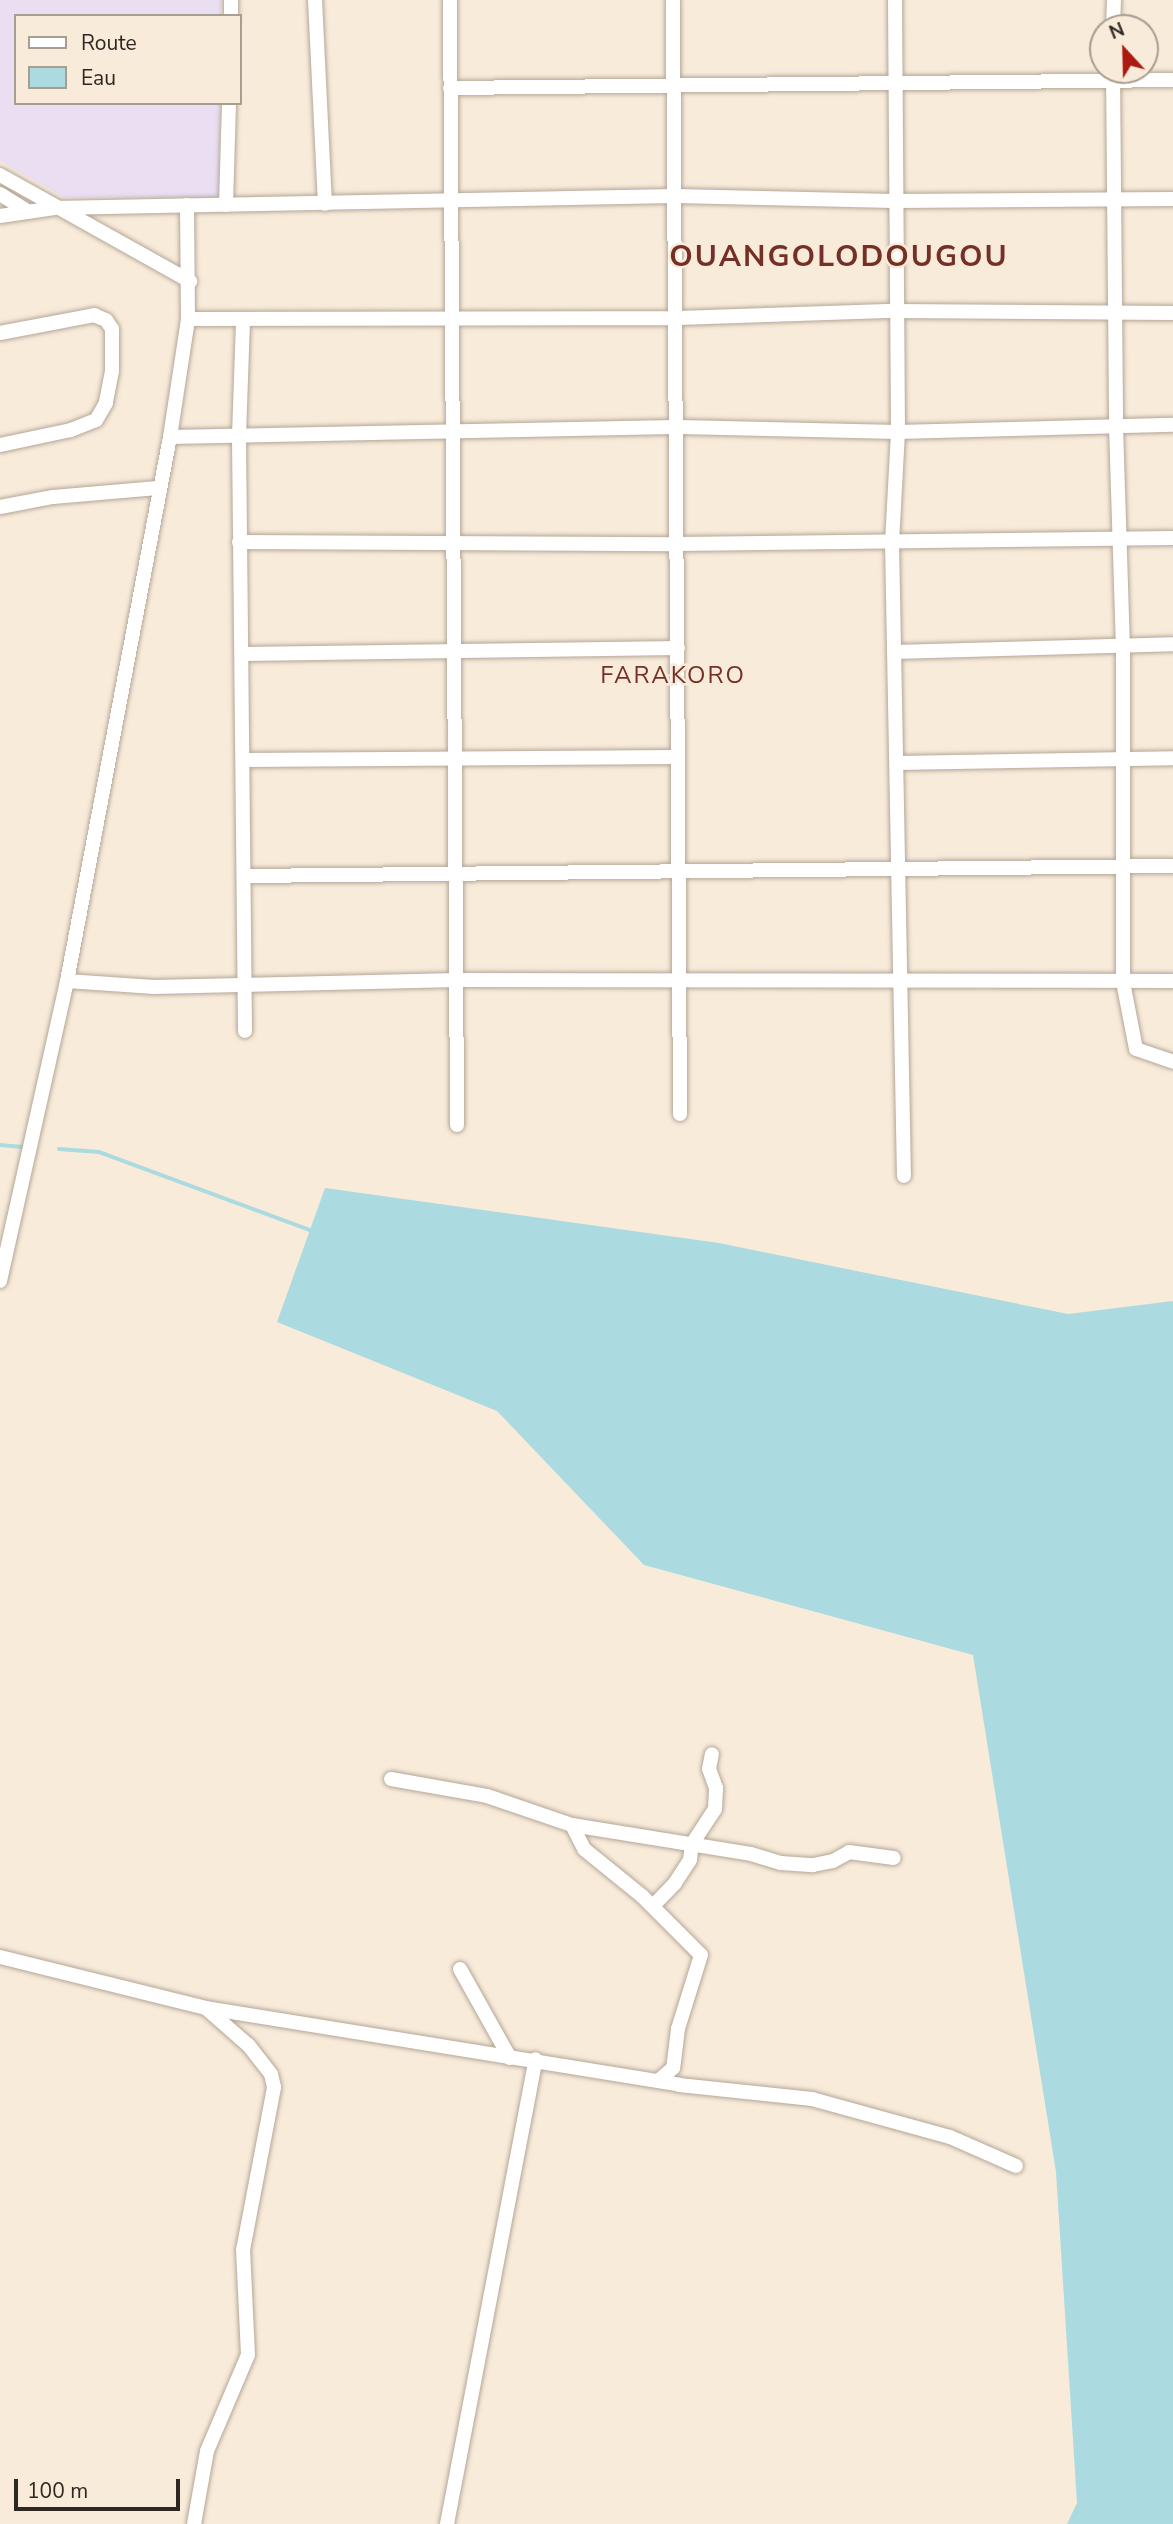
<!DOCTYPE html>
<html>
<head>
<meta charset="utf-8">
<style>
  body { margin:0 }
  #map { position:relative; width:1173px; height:2524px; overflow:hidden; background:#f9ebda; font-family:"Nunito Sans",sans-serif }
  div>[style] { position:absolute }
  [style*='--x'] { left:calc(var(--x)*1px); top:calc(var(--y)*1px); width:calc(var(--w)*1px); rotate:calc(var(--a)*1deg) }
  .commercial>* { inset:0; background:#eadef3 }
  .water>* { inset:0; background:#abdbe0 }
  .stream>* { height:3.5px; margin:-1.75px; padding:0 1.75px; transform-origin:1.75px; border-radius:1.75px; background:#abdbe0 }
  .roads { filter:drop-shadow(0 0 2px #b3a797) drop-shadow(0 0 2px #b3a797) }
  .street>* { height:14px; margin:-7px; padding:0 7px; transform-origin:7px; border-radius:7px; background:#fff }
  span { translate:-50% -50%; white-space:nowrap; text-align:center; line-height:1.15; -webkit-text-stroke:5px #f9ebda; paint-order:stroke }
  .neighbourhood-label { font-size:24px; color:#742f26; letter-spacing:2px }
  .district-label { font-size:30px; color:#742f26; font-weight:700; letter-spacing:2px }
  .legend { position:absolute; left:14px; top:14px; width:228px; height:91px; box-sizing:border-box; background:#f9ebda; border:2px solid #a79d90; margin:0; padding:9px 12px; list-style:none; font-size:21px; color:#2c2721 }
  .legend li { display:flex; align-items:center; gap:14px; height:35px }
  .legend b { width:35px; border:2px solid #a79d90 }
  .north { position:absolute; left:1089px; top:14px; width:70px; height:70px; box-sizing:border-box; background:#f9ebda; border:2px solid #a79d90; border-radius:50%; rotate:338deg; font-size:19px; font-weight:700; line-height:28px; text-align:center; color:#2c2721 }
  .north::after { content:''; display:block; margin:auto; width:24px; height:32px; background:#ac1b11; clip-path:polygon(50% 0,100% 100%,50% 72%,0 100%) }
  .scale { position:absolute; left:14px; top:2479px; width:166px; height:32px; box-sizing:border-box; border:4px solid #2c2721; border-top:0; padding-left:9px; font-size:21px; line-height:24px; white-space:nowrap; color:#2c2721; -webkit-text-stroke:5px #f9ebda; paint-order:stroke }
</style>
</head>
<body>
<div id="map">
  <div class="commercial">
    <div style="clip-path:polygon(0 0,221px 0,221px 16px,16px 16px,16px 103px,220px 103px,219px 198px,63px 197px,0 161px)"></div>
  </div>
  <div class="water">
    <div style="clip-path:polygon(325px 1188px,719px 1243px,1068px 1314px,1173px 1301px,1173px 2524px,1067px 2524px,1077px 2503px,1056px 2172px,973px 1655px,644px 1565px,497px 1411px,277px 1322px)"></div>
  </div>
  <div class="stream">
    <div style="--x:0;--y:1145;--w:25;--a:5"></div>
    <div style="--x:59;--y:1149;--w:40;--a:4.3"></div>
    <div style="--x:99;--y:1152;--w:227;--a:20.3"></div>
  </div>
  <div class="roads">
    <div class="street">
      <div style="--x:315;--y:0;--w:204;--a:87.2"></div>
      <div style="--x:450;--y:0;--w:1125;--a:89.64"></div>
      <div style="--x:673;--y:0;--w:1114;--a:89.64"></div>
      <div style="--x:895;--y:0;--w:432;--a:89.6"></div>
      <div style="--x:898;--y:432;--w:110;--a:93.1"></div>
      <div style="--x:892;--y:542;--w:634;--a:88.92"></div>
      <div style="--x:231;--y:16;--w:16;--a:-90"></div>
      <div style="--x:1113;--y:28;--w:28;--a:-88"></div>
      <div style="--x:1113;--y:70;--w:356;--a:89.5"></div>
      <div style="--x:1116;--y:426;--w:219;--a:88.2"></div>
      <div style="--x:1123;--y:645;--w:337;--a:90"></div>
      <div style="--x:1123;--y:982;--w:68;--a:79"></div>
      <div style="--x:1136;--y:1049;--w:39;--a:19"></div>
      <div style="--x:450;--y:88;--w:723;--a:-0.63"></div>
      <div style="--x:0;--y:175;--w:218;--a:29.2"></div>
      <div style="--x:0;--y:194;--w:32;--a:32"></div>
      <div style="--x:226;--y:205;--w:102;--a:-88.3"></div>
      <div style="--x:0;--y:216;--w:55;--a:-8.4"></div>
      <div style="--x:54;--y:208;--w:621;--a:-1.11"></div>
      <div style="--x:675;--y:196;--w:219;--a:1.3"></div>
      <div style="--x:894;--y:201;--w:279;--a:-0.4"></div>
      <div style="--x:188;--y:319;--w:490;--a:-0.1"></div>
      <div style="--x:678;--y:318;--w:216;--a:-1.9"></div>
      <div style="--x:894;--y:311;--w:279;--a:0.4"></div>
      <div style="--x:243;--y:321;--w:116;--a:92"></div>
      <div style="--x:239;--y:437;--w:594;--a:89.42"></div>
      <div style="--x:0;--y:333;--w:96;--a:-10.8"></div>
      <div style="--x:94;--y:315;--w:13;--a:23"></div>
      <div style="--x:106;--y:320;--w:11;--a:56"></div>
      <div style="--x:112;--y:329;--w:42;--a:90"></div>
      <div style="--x:112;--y:371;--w:33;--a:101"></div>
      <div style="--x:106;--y:403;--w:20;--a:120"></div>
      <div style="--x:96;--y:420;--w:27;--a:158"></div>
      <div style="--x:71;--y:430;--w:73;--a:168.1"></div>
      <div style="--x:170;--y:437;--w:509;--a:-1.13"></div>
      <div style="--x:679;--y:427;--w:219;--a:1.3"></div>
      <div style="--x:898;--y:432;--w:275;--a:-1.5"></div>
      <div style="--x:0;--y:507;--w:54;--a:-10.7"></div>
      <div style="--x:53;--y:497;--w:105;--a:-4.9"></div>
      <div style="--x:239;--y:542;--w:438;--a:0.3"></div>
      <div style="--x:677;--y:544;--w:496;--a:-0.7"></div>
      <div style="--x:894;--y:652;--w:279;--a:-1.6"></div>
      <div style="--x:243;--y:654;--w:435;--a:-0.8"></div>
      <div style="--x:244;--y:760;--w:434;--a:-0.4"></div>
      <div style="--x:897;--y:763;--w:276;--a:-1"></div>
      <div style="--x:246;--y:876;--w:927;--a:-0.62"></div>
      <div style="--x:67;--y:981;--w:87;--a:3.9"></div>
      <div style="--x:154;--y:987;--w:304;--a:-1.3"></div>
      <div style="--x:458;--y:980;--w:715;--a:0.08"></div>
      <div style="--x:0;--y:1281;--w:307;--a:-77.4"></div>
      <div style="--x:67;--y:981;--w:554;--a:-79.28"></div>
      <div style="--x:170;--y:437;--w:119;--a:-81.3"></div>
      <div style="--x:188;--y:319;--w:114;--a:-90.5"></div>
      <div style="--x:391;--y:1779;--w:97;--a:10"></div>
      <div style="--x:487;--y:1796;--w:90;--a:18.8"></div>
      <div style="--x:572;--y:1825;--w:181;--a:9.2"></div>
      <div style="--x:751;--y:1854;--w:31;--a:17"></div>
      <div style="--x:781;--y:1863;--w:32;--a:4"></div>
      <div style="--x:813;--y:1865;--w:20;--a:-11"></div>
      <div style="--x:833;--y:1861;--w:18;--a:-29"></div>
      <div style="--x:849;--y:1852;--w:45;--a:7.6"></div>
      <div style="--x:572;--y:1825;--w:27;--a:63"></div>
      <div style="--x:584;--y:1849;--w:75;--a:39"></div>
      <div style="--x:642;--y:1896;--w:83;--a:45"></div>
      <div style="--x:701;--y:1955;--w:77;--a:107.3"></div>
      <div style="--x:678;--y:2029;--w:39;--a:97"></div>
      <div style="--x:673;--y:2068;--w:18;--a:139"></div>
      <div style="--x:653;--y:1906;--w:32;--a:-46"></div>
      <div style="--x:675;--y:1883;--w:27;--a:-57"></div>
      <div style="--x:690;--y:1860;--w:16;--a:-83"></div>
      <div style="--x:692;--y:1844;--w:42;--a:-56.7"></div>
      <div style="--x:715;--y:1809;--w:21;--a:-87"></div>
      <div style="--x:716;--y:1788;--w:20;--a:-110"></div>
      <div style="--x:709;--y:1769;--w:15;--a:-79"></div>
      <div style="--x:0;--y:1957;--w:212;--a:13.9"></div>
      <div style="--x:206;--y:2008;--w:479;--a:9.2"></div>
      <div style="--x:679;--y:2085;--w:134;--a:6"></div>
      <div style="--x:812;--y:2099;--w:143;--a:15.4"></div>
      <div style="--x:950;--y:2137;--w:72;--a:23.7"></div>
      <div style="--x:460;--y:1969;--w:102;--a:60.7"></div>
      <div style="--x:194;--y:2524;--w:74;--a:-79.9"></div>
      <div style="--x:207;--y:2451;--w:104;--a:-66.9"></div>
      <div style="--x:248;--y:2355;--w:105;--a:-92.7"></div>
      <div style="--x:243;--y:2250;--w:166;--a:-79.2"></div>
      <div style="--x:274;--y:2087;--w:13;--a:-103"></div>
      <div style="--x:271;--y:2074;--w:37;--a:-128"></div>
      <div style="--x:248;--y:2045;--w:55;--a:-138.7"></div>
      <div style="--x:447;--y:2524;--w:473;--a:-79.2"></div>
    </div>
  </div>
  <div class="neighbourhood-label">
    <span style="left:673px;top:676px">FARAKORO</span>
  </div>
  <div class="district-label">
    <span style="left:839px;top:257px">OUANGOLODOUGOU</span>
  </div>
  <ul class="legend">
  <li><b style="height:9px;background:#fff"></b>Route</li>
  <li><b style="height:19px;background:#abdbe0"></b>Eau</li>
  </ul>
  <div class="north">N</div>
  <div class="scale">100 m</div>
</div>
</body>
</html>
